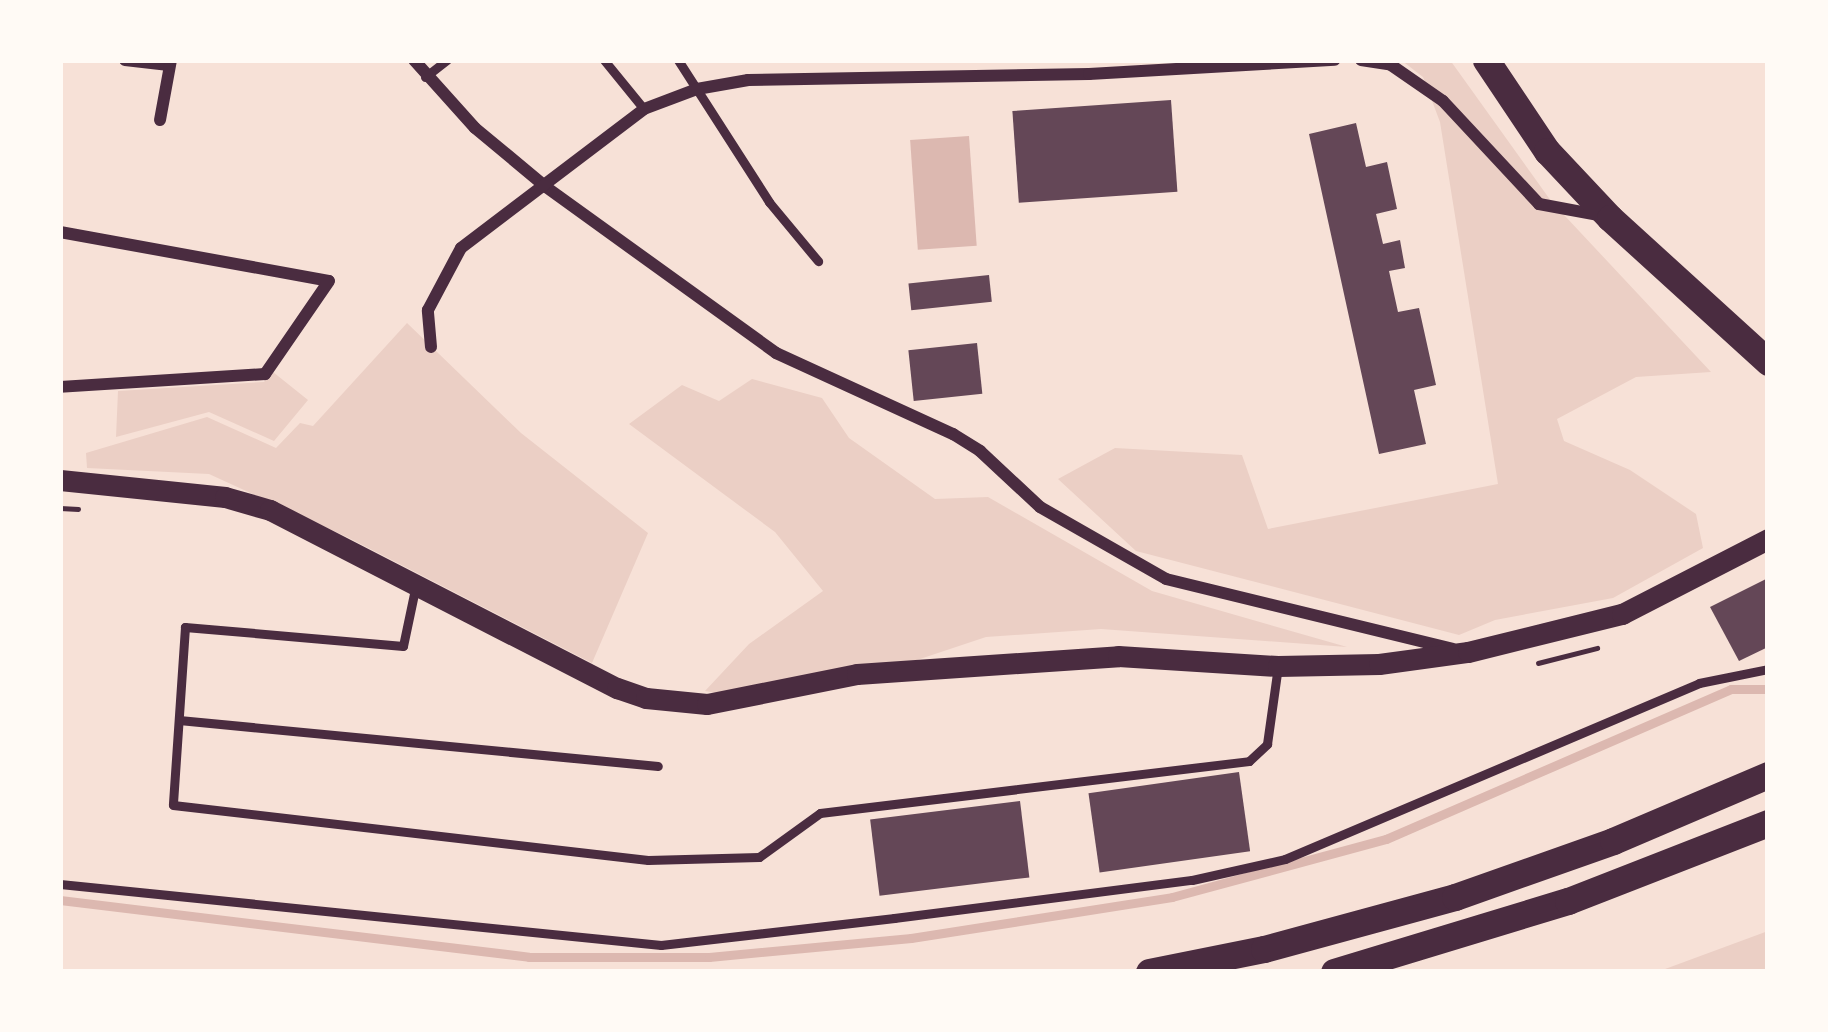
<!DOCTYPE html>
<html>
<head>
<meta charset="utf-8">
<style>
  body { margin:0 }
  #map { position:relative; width:1828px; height:1032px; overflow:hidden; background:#f7e1d7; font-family:Lato,sans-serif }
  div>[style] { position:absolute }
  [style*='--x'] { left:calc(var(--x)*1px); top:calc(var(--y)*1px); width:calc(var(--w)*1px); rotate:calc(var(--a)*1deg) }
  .green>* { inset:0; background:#ebcfc5 }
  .water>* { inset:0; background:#dcb8b0; transform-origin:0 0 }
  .stream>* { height:9px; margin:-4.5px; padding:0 4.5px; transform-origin:4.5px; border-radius:4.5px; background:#dcb8b0 }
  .building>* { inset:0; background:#644757; transform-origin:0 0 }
  .path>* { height:4.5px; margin:-2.25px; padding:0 2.25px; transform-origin:2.25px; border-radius:2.25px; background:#4a2c40 }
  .service>* { height:9px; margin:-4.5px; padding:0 4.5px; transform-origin:4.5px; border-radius:4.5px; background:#4a2c40 }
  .minor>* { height:12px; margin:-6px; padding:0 6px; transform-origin:6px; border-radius:6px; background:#4a2c40 }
  .tertiary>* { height:21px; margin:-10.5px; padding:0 10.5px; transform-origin:10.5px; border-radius:10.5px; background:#4a2c40 }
  .primary>* { height:27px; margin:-13.5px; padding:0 13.5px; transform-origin:13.5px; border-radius:13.5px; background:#4a2c40 }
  span { translate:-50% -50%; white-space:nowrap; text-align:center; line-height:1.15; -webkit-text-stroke:12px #fffaf5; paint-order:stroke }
  .frame { position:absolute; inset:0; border:63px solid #fffaf5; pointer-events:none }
</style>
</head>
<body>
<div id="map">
  <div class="green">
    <div style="clip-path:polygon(1401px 60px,1450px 60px,1551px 201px,1711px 372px,1636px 377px,1557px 419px,1564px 441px,1630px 470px,1696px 514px,1703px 548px,1613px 598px,1495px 620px,1459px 635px,1136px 551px,1058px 479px,1115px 448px,1242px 455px,1268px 529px,1498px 484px,1440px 122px,1423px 77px)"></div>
    <div style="clip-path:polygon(407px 323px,521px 433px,648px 533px,592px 663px,347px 537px,209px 474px,87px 468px,86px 453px,207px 417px,276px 448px,300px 423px,313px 426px)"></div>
    <div style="clip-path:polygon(273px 372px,308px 400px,274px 441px,209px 412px,116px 437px,118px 391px,264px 382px)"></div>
    <div style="clip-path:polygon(752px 379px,822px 398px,849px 438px,935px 499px,988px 497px,1152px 591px,1347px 647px,1101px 629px,986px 637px,851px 682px,761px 701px,705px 691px,749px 644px,823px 591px,775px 532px,629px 424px,682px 385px,719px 401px)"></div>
    <div style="clip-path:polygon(1768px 931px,1768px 972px,1657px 972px)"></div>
  </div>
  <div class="water">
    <div style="left:969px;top:136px;width:110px;height:59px;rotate:86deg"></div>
  </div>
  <div class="stream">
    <div style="--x:60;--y:900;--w:472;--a:6.9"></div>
    <div style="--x:529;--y:957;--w:180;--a:0"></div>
    <div style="--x:709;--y:957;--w:203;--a:-5.4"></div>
    <div style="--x:911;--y:938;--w:264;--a:-8.9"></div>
    <div style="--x:1172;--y:897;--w:222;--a:-15.2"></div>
    <div style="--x:1386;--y:839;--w:376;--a:-23.5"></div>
    <div style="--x:1731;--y:689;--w:37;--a:0"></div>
  </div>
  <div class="building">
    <div style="left:1171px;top:100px;width:92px;height:159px;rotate:86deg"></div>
    <div style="clip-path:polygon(1356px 123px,1366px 167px,1387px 162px,1397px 209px,1376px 214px,1383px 244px,1400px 240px,1405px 268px,1389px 271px,1398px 312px,1419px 308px,1436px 385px,1414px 390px,1426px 444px,1379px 454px,1309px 134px)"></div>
    <div style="left:989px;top:275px;width:27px;height:81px;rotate:84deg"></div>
    <div style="left:977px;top:343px;width:51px;height:69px;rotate:84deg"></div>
    <div style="clip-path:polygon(1768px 578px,1768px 647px,1739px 661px,1710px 607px)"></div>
    <div style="left:1239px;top:772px;width:80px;height:152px;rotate:82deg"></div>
    <div style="left:1020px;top:801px;width:77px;height:151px;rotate:83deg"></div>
  </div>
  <div class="path">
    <div style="--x:60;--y:508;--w:18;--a:3"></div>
    <div style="--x:1538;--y:663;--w:61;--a:-14.3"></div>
  </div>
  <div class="service">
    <div style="--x:604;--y:60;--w:63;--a:50.8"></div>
    <div style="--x:678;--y:60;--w:169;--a:57.3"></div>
    <div style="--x:769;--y:202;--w:77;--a:50.3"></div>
    <div style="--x:425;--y:77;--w:28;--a:-38"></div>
    <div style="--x:415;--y:589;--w:58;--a:101.9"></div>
    <div style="--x:403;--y:646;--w:219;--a:-175"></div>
    <div style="--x:185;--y:627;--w:178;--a:93.9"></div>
    <div style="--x:173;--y:805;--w:478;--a:6.6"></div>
    <div style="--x:648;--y:860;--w:111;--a:-1.5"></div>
    <div style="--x:759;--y:857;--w:75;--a:-35.8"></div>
    <div style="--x:820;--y:813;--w:432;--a:-6.9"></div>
    <div style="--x:1249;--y:761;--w:25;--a:-43"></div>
    <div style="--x:1267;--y:744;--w:79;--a:-82"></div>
    <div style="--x:179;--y:720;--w:481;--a:5.5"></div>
    <div style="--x:60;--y:884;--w:604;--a:5.8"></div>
    <div style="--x:661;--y:945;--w:235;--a:-6.6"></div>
    <div style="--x:894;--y:918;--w:300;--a:-7.3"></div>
    <div style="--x:1192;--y:880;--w:95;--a:-12.7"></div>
    <div style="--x:1285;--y:859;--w:450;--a:-23"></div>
    <div style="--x:1699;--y:683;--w:70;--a:-11.5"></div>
  </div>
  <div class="minor">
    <div style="--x:125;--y:60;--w:44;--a:6.5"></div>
    <div style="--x:414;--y:60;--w:91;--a:48.1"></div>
    <div style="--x:475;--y:128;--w:92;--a:39.7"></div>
    <div style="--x:546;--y:187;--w:284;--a:35.8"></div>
    <div style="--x:776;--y:353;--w:195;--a:24.6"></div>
    <div style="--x:953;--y:434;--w:32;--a:32"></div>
    <div style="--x:980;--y:451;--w:82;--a:43"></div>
    <div style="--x:1040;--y:507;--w:145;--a:29.7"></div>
    <div style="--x:1166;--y:579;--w:295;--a:13.7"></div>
    <div style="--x:1361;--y:60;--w:30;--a:9"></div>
    <div style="--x:1391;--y:65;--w:63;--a:34.7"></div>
    <div style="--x:1443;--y:101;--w:141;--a:47"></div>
    <div style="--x:1539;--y:204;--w:65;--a:10.6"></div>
    <div style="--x:160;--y:120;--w:61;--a:-79.6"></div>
    <div style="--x:60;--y:232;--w:273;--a:10.3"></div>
    <div style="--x:329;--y:281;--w:113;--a:124.5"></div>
    <div style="--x:265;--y:374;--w:205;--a:176.4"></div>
    <div style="--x:431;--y:347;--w:37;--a:-95"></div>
    <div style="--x:428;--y:310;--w:70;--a:-62"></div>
    <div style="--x:461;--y:248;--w:230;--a:-37.2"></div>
    <div style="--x:644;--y:109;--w:57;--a:-20.7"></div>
    <div style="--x:697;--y:89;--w:52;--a:-10"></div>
    <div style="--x:748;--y:80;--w:341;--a:-1"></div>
    <div style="--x:1089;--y:74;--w:246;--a:-3.3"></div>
  </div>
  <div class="tertiary">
    <div style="--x:60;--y:480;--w:166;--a:5.9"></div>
    <div style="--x:225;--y:497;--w:47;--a:16.1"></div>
    <div style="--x:270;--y:510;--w:390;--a:27.2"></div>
    <div style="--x:617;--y:688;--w:31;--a:19"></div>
    <div style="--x:646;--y:698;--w:61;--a:5.6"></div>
    <div style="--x:707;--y:704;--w:153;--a:-11.3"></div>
    <div style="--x:857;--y:674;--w:262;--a:-3.9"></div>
    <div style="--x:1118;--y:656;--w:160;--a:3.6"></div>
    <div style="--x:1278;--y:666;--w:101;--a:-1.1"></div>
    <div style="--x:1379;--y:664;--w:90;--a:-7.7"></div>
    <div style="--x:1468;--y:652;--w:159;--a:-13.9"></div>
    <div style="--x:1622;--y:614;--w:164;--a:-27.2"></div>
  </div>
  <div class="primary">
    <div style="--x:1486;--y:60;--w:110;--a:56.2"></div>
    <div style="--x:1547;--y:151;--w:92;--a:46.8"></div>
    <div style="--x:1610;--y:218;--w:214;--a:42.3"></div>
    <div style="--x:1149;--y:972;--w:117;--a:-11.3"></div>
    <div style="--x:1264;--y:949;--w:198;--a:-15.2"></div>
    <div style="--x:1455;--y:897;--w:168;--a:-19.5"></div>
    <div style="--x:1613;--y:841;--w:168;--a:-23.1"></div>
    <div style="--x:1334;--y:972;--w:245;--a:-16.9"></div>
    <div style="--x:1568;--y:901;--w:215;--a:-21.3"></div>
  </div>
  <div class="frame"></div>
</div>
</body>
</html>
